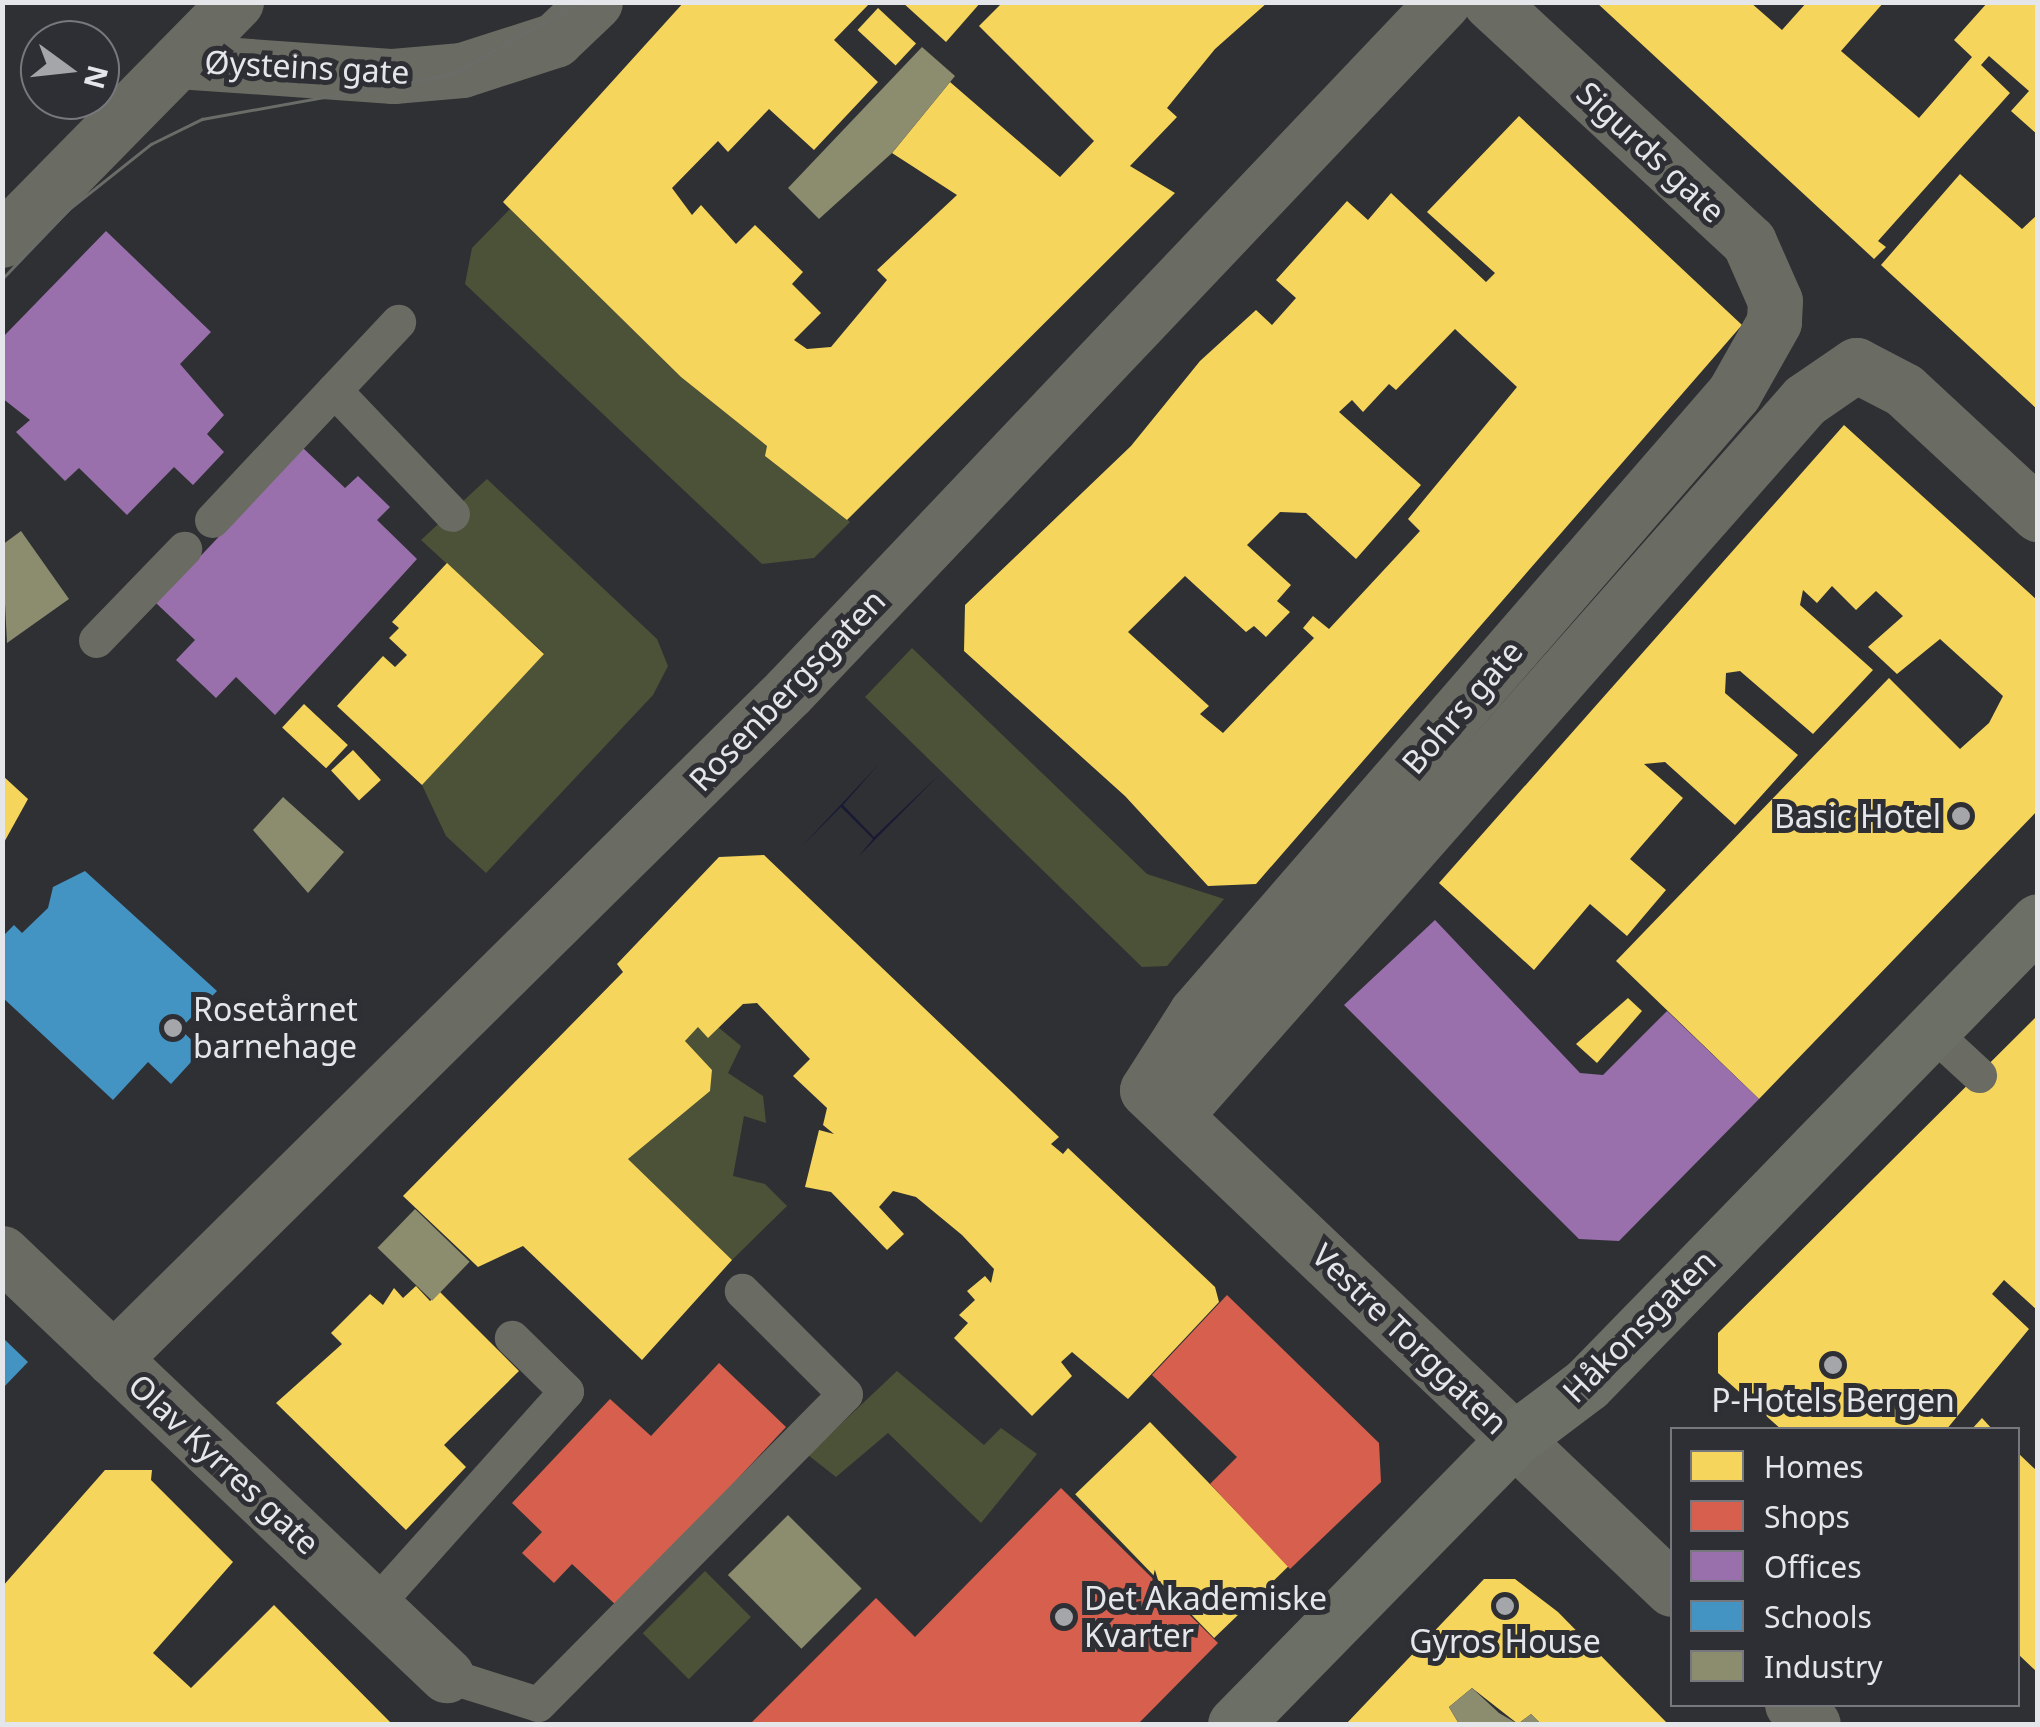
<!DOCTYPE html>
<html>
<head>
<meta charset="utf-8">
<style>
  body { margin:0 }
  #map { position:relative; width:2040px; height:1727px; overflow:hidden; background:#2f3034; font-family:"Noto Sans",sans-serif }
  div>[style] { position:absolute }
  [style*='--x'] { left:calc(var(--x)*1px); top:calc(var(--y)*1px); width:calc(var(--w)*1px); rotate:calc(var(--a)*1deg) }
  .green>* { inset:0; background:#4c5237; transform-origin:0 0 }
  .water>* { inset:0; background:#181a34 }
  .homes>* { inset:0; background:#f6d55c; transform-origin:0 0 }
  .shops>* { inset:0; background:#d6604d }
  .offices>* { inset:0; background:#9970ab }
  .schools>* { inset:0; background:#4393c3 }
  .industry>* { inset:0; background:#8c8c6e; transform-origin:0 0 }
  .lane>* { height:35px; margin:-17.5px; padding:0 17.5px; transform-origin:17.5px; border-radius:17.5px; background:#6a6c63 }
  .street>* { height:55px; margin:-27.5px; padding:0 27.5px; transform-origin:27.5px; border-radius:27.5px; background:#6a6c63 }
  .secondary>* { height:55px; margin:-27.5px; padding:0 27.5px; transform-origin:27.5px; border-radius:27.5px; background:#6c6f65 }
  .tram>* { height:2.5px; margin:-1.25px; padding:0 1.25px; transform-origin:1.25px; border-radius:1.25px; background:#6a6c68 }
  .dots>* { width:28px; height:28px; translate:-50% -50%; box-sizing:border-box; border:5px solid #2e2f35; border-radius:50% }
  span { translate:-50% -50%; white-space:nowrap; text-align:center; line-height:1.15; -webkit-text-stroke:10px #2e2f35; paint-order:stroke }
  .street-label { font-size:32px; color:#e5e6ea }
  .poi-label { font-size:32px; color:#e5e6ea }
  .right { translate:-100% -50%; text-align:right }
  .left { translate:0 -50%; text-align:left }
  .frame { position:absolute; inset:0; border:5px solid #e5e6ea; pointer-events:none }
  .legend { position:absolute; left:1670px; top:1427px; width:350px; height:280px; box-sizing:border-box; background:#2e2f35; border:2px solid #77787d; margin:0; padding:12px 18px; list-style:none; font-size:30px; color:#e5e6ea }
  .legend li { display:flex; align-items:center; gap:20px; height:50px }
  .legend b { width:50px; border:2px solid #77787d }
  .north { position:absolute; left:20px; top:20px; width:100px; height:100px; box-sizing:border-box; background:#2e2f35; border:2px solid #77787d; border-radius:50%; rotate:105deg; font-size:28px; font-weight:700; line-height:40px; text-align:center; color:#e5e6ea }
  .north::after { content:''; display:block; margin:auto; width:35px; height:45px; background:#a5a6aa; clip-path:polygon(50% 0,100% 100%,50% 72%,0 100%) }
</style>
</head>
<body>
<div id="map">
  <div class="green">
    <div style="clip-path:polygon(510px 209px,681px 377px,767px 446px,766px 457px,850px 522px,814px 558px,762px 564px,465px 284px,472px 248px)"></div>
    <div style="clip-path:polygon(487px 479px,657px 639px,668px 666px,653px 695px,486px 873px,446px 836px,422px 785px,544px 653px,421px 540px)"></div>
    <div style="clip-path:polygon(912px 648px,1147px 874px,1224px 899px,1167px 966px,1142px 967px,865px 697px)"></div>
    <div style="clip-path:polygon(698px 1027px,718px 1027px,741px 1046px,728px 1073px,763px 1096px,766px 1123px,744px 1116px,733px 1176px,765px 1184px,787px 1206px,732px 1260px,628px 1159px,709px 1091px,712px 1070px,685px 1041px)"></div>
    <div style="clip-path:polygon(897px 1371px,984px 1445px,1001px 1428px,1037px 1454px,981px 1523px,888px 1433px,836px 1477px,808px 1455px)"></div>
    <div style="left:705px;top:1571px;width:65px;height:88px;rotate:45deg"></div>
  </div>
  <div class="water">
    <div style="clip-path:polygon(879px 764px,843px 805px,874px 837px,940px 774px,858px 857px,873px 839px,841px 807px,802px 846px)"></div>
  </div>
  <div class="homes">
    <div style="clip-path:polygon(684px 2px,871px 2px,834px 40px,878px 82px,814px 150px,769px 109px,728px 152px,718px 141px,672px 188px,692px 215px,701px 205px,736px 244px,755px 225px,803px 272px,792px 284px,821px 313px,794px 340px,807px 349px,831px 347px,887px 280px,877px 270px,957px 195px,892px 153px,950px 82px,1060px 177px,1094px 141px,979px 26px,1003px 2px,1268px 2px,1215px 49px,1167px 108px,1177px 117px,1130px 166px,1175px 193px,847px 520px,765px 456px,767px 446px,681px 377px,503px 202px)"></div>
    <div style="clip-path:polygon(902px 2px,981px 2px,946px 42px)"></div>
    <div style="clip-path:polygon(1596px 2px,1750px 2px,1782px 30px,1807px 2px,1884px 2px,1841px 51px,1919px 118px,1972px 57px,1954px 40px,1988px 2px,2038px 2px,2038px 135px,2011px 111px,2029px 91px,1989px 56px,1981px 65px,2010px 93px,1878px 241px,1886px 247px,1874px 259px)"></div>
    <div style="left:878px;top:8px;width:52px;height:30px;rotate:43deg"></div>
    <div style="clip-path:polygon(evenodd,1519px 116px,1742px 325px,1256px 884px,1208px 886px,1125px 796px,964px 651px,965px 605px,1131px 446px,1200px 361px,1256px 310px,1272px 325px,1296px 298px,1276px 280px,1347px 201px,1368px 220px,1391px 193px,1486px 282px,1495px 273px,1427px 212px,1519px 116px,1455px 329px,1517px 387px,1408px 519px,1420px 531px,1329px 629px,1313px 616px,1303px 628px,1314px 638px,1223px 733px,1200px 714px,1209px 706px,1128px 632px,1185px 576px,1246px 632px,1254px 626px,1266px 637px,1290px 612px,1277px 601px,1291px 585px,1247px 545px,1280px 512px,1306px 513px,1356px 559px,1421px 485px,1339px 412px,1352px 400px,1363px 412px,1389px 384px,1396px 390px,1455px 329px)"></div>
    <div style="clip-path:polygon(1960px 174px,2022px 229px,2038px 214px,2038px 410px,1881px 265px)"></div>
    <div style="clip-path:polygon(1844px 425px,2038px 601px,2038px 810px,1759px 1099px,1616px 961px,1889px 678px,1960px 749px,1989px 723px,2003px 696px,1940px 639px,1897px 674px,1868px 647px,1903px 616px,1876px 591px,1856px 610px,1832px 586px,1817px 603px,1803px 590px,1800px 605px,1873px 670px,1813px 734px,1740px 671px,1726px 673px,1725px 693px,1798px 755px,1735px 825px,1665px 762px,1644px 764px,1683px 798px,1630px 859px,1666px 890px,1627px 936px,1590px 904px,1534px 970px,1439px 883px)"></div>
    <div style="clip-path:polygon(447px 563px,544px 654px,422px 785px,337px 706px,383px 656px,395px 667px,407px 655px,389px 638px,399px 628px,392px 622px)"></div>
    <div style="left:304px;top:704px;width:60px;height:32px;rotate:43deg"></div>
    <div style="left:353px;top:750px;width:41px;height:30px;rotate:47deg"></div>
    <div style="clip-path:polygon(2px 775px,28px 799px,2px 846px)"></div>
    <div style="clip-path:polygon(764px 855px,1059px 1137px,1051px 1144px,1063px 1154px,1068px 1148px,1215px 1287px,1219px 1302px,1128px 1399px,1072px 1352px,1061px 1362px,1072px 1376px,1032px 1416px,954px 1338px,968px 1323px,959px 1315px,975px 1300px,967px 1291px,985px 1276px,991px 1283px,994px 1269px,962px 1235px,916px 1197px,893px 1191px,879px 1207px,904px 1234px,887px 1250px,831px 1192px,805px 1187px,819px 1130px,834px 1134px,823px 1125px,827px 1108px,793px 1076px,810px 1059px,757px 1003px,743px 1004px,708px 1038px,698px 1027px,685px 1041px,712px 1070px,710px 1091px,628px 1159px,732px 1260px,642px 1360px,523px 1246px,478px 1267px,403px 1196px,623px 972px,617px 964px,719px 857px)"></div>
    <div style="clip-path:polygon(1628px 998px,1642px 1011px,1597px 1063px,1576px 1044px)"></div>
    <div style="clip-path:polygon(2038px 1015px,2038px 1311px,2004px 1280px,1992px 1294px,2029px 1329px,1946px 1430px,1782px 1430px,1718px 1373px,1718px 1333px)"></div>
    <div style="clip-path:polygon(416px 1286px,430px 1301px,440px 1292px,519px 1371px,444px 1445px,466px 1467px,406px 1530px,276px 1403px,342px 1344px,331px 1333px,370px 1294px,383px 1305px,394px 1288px,403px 1298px)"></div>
    <div style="clip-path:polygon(1982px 1418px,1993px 1430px,1971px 1430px)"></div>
    <div style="left:1150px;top:1422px;width:200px;height:104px;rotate:46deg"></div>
    <div style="clip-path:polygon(2018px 1453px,2038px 1472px,2038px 1673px,2018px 1654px)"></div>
    <div style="clip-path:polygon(105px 1470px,152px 1470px,151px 1480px,233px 1562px,153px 1653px,191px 1688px,274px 1605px,392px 1724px,2px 1724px,2px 1587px)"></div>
    <div style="clip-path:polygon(1484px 1579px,1515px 1579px,1558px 1612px,1668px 1724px,1541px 1724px,1531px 1714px,1518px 1724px,1472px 1688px,1449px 1707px,1459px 1724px,1346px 1724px)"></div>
  </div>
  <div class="shops">
    <div style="clip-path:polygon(1227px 1295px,1379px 1443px,1381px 1482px,1290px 1569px,1210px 1484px,1237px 1457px,1152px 1375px)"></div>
    <div style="clip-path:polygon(719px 1363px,786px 1427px,618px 1607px,572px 1564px,554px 1583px,522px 1553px,542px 1532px,512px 1503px,610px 1399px,651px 1436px)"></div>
    <div style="clip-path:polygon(1061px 1488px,1218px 1643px,1138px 1724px,750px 1724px,876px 1598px,915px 1637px)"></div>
  </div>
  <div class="offices">
    <div style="clip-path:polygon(106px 231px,211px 332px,180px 364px,224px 415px,207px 434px,224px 452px,193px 485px,174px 467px,127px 515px,79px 468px,65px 481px,16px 432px,30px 420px,2px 398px,2px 338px)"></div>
    <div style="clip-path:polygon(303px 448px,345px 488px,358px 476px,390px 507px,377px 520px,417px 559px,275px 715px,236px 677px,216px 698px,176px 660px,195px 640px,156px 603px)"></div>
    <div style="clip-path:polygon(1435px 920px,1580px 1073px,1603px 1075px,1667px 1011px,1759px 1099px,1619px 1241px,1579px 1239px,1344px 1005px)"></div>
  </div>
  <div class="schools">
    <div style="clip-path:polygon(85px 871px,217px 991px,180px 1029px,202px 1050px,171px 1084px,148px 1062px,113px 1100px,2px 997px,2px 937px,14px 925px,22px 933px,48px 908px,53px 887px)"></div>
    <div style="clip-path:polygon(2px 1337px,28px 1362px,2px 1389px)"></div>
  </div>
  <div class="industry">
    <div style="clip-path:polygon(922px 47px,955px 76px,892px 153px,819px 219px,788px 188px)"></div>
    <div style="clip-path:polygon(21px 531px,69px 599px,7px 643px,2px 545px)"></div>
    <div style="clip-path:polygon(283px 797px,344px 852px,308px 893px,253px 830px)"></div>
    <div style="left:415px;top:1209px;width:76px;height:54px;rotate:44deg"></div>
    <div style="left:788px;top:1515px;width:104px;height:85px;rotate:45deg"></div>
    <div style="clip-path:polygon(1472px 1688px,1499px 1713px,1518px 1724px,1531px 1714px,1541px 1724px,1459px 1724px,1449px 1707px)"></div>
  </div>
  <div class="lane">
    <div style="--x:334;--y:390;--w:171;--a:46.4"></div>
    <div style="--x:212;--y:520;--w:272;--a:-46.8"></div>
    <div style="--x:96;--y:640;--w:127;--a:-46"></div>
    <div style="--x:1929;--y:1029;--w:68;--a:42.6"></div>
    <div style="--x:374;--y:1606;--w:288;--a:-48.2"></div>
    <div style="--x:566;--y:1391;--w:76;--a:-135.5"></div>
    <div style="--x:446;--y:1675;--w:96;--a:17.5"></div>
    <div style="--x:538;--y:1704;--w:436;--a:-45.3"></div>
    <div style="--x:845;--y:1394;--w:146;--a:-135"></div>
  </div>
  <div class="street">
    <div style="--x:1490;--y:2;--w:353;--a:42.8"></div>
    <div style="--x:1749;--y:242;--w:64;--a:66.2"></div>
    <div style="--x:1775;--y:301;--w:21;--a:93"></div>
    <div style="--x:1774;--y:322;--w:81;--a:119.4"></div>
    <div style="--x:1734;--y:393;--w:821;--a:130.95"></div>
    <div style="--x:1196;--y:1013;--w:91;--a:122.5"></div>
    <div style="--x:1147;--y:1090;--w:724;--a:43.55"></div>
    <div style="--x:178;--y:61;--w:216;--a:4"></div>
    <div style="--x:393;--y:76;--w:69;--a:-5"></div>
    <div style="--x:462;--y:70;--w:98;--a:-17.9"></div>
    <div style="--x:555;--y:40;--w:55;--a:-43.5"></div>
    <div style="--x:2;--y:240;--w:334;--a:-45.5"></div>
    <div style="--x:1175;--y:1115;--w:953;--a:-48.62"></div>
    <div style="--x:1805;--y:400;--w:62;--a:-34.5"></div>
    <div style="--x:1856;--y:365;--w:54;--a:27.5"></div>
    <div style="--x:1904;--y:390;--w:183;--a:42.8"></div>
    <div style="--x:2;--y:1253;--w:613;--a:43.54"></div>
    <div style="--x:113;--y:1359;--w:949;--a:-44.66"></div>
    <div style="--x:788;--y:692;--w:951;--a:-46.49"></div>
    <div style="--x:1792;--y:1704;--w:29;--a:44"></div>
  </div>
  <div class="secondary">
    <div style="--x:1235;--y:1724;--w:399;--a:-45.6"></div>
    <div style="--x:1514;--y:1439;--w:91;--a:-37"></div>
    <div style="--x:1587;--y:1384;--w:646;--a:-45.75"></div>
  </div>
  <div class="tram">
    <div style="--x:2;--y:279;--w:95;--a:-46.3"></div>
    <div style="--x:68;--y:210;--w:106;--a:-38.5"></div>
    <div style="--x:151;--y:144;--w:57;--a:-26.1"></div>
    <div style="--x:202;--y:119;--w:255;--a:-10.2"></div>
    <div style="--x:453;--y:74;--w:145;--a:-29.7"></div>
  </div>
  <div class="dots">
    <div style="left:1961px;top:816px;background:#a5a6aa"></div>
    <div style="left:173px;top:1028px;background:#a5a6aa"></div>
    <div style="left:1833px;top:1365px;background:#a5a6aa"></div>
    <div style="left:1505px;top:1606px;background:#a5a6aa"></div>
    <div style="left:1064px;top:1617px;background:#a5a6aa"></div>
  </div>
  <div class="street-label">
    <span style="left:307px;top:67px;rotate:3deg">Øysteins gate</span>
    <span style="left:1651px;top:152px;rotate:43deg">Sigurds gate</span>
    <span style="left:787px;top:690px;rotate:-46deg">Rosenbergsgaten</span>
    <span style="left:1462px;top:707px;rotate:-49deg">Bohrs gate</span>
    <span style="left:1639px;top:1326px;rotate:-45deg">Håkonsgaten</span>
    <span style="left:1410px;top:1339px;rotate:44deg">Vestre Torggaten</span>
    <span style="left:224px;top:1464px;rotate:43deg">Olav Kyrres gate</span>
  </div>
  <div class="poi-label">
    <span class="right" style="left:1941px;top:816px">Basic Hotel</span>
    <span class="left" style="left:193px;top:1028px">Rosetårnet<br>barnehage</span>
    <span style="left:1833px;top:1400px">P-Hotels Bergen</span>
    <span class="left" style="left:1084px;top:1617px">Det Akademiske<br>Kvarter</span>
    <span style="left:1505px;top:1641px">Gyros House</span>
  </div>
  <div class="frame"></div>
  <ul class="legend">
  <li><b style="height:28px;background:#f6d55c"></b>Homes</li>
  <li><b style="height:28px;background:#d6604d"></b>Shops</li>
  <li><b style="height:28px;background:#9970ab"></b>Offices</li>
  <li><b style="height:28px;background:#4393c3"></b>Schools</li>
  <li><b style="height:28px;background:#8c8c6e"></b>Industry</li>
  </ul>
  <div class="north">N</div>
</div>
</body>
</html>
